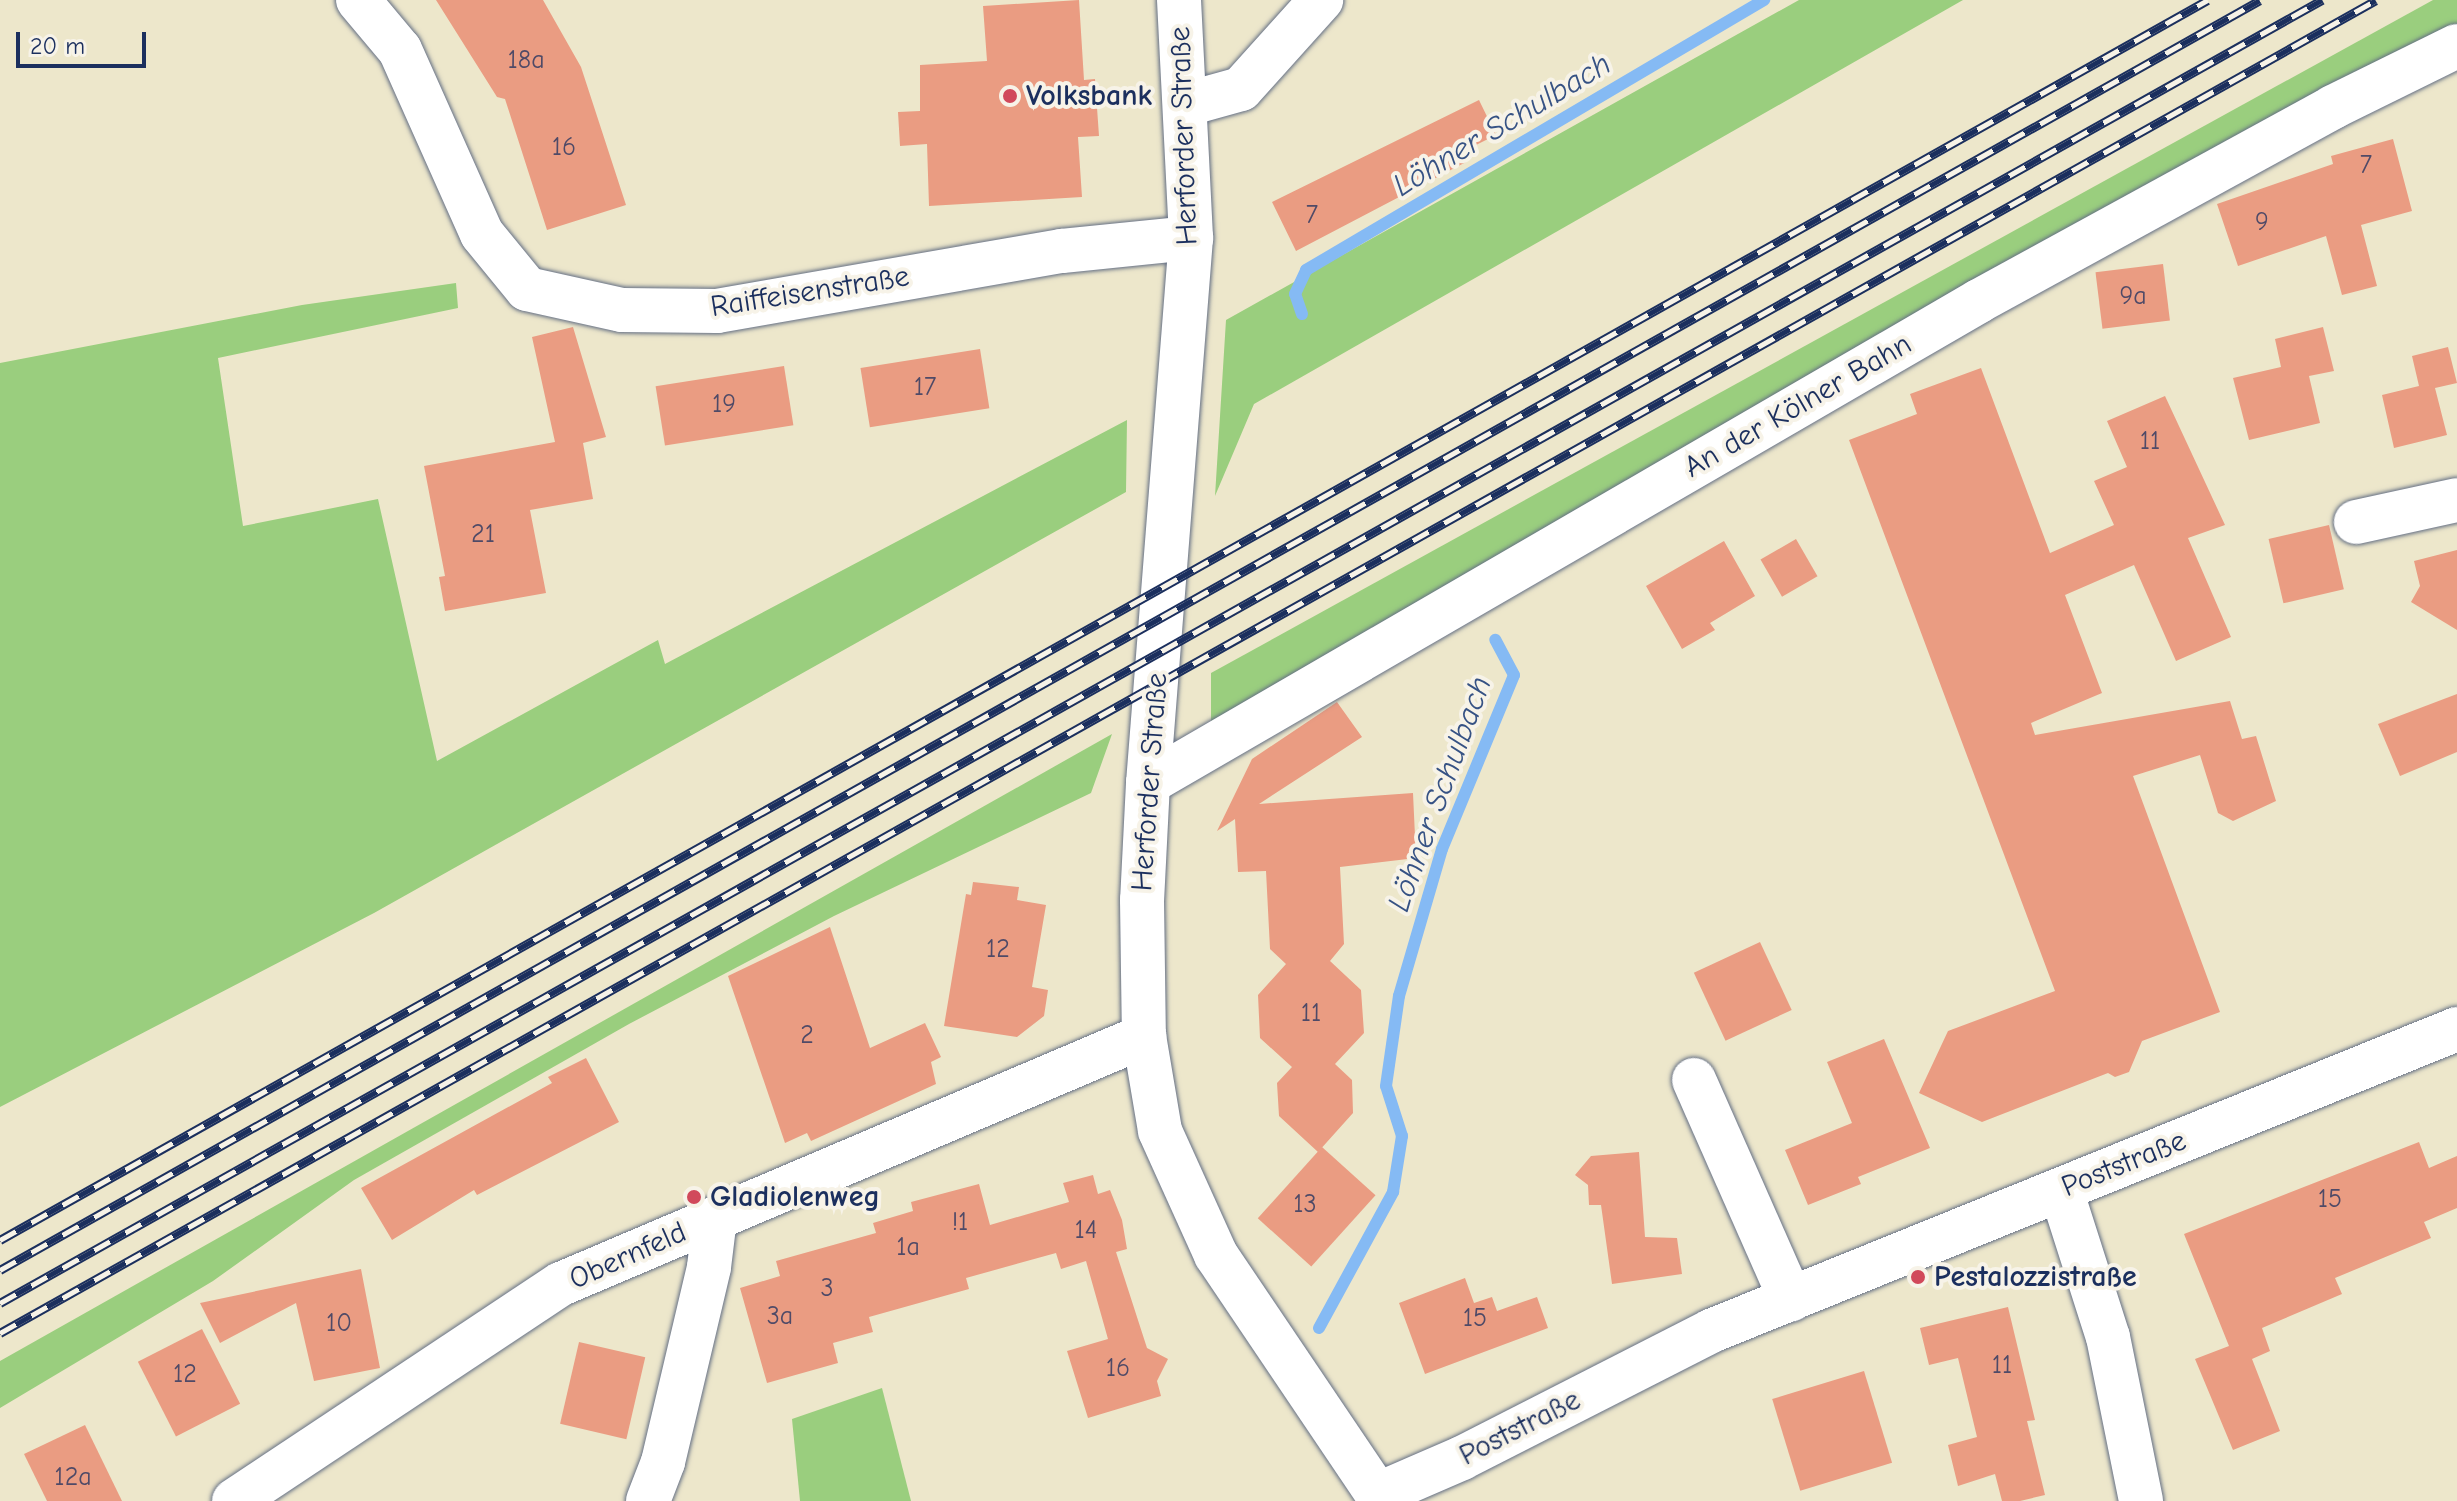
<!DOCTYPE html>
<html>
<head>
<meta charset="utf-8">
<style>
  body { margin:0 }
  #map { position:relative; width:2457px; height:1501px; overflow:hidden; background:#ede7cb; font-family:"Comic Neue",sans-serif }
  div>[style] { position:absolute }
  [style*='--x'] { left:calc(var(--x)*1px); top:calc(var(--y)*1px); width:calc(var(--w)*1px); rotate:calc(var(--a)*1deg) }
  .green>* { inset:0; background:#9ace7e }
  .stream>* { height:12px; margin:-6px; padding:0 6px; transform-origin:6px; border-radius:6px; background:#85baf4 }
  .building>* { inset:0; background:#ea9c82; transform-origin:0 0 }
  .roads { filter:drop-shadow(0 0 2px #646f84) drop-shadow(0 0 2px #646f84) }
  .minor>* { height:44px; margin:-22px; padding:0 22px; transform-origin:22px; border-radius:22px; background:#fff }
  .major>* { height:44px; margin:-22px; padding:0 22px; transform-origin:22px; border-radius:22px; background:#fff }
  .rail>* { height:9px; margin-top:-4.5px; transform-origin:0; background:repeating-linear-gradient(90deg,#f7f3e8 0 18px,#1b2f5e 0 36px); box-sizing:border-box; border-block:2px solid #1b2f5e }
  .dots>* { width:22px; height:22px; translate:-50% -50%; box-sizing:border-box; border:4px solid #f7f3e8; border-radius:50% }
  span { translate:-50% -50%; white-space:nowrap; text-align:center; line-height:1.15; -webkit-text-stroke:8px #f7f3e8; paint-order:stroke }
  .number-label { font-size:26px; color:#4f4a67 }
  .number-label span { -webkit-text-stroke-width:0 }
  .poi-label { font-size:30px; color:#1b2f5e; font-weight:700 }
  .left { translate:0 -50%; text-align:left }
  .street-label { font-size:30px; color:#1b2f5e }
  .water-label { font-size:32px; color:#365284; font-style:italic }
  .scale { position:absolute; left:16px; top:32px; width:130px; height:36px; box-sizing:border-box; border:4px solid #1b2f5e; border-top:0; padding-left:10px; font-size:24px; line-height:28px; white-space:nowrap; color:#1b2f5e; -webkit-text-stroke:6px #f7f3e8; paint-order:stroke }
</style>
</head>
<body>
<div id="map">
  <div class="green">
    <div style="clip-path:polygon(1799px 0,1963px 0,1254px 404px,1215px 496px,1226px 320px)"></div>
    <div style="clip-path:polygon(2433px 0,2457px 0,2457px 31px,1211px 723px,1211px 673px)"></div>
    <div style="clip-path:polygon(456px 283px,458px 308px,218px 358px,243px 526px,378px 499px,437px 761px,658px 640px,665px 664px,1127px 420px,1126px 492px,374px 913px,0 1107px,0 363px,302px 305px)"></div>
    <div style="clip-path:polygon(1112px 734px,1091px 793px,834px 916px,629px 1024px,354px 1180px,213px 1281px,0 1408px,0 1361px)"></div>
    <div style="clip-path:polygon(882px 1388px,911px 1501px,800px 1501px,792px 1419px)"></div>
  </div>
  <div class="stream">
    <div style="--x:1302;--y:314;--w:21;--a:-109"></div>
    <div style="--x:1295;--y:294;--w:26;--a:-65"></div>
    <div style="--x:1306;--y:270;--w:532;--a:-30.52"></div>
    <div style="--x:1319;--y:1328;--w:155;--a:-61.4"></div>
    <div style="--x:1393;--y:1192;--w:57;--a:-80.9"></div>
    <div style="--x:1402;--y:1136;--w:52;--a:-107.7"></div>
    <div style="--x:1386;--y:1086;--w:91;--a:-81.8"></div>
    <div style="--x:1399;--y:996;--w:153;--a:-73.7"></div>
    <div style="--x:1442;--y:849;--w:188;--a:-67.5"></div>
    <div style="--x:1514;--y:675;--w:40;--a:-118"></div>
  </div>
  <div class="building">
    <div style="clip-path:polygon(436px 0,543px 0,581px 67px,626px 205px,547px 230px,505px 99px,497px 97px)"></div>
    <div style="clip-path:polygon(1079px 0,1084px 80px,1095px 79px,1099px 136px,1078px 137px,1082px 197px,929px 206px,927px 144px,900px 146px,898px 112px,920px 111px,920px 65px,987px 61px,983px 6px)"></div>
    <div style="clip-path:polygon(1479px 100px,1496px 135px,1462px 152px,1466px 162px,1296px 251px,1272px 202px)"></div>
    <div style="clip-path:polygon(2393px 139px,2412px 211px,2361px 225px,2377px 286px,2342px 295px,2326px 236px,2238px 266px,2217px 204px,2333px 164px,2331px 156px)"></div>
    <div style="left:2163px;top:264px;width:57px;height:68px;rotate:83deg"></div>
    <div style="clip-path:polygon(573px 327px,606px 437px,583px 443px,593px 499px,530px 510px,546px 593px,445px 611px,439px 577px,445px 576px,424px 466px,555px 442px,532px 337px)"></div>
    <div style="clip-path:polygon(2323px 327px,2334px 371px,2309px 376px,2320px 423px,2249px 440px,2233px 378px,2281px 367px,2275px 339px)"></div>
    <div style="clip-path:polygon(2448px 347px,2457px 383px,2435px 388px,2447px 435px,2394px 448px,2382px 395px,2419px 386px,2412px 356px)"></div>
    <div style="left:980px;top:349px;width:60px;height:121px;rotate:81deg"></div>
    <div style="left:784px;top:366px;width:60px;height:130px;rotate:81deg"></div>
    <div style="clip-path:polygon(1981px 368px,2050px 553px,2114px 525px,2094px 481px,2127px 467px,2107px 421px,2165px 396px,2225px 525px,2188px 538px,2231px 637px,2176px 661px,2134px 565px,2065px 595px,2102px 693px,2031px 723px,2035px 735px,2230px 701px,2242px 739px,2256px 736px,2276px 801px,2233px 821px,2218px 813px,2200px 755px,2133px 776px,2220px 1012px,2142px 1041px,2129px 1072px,2115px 1077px,2108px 1073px,1982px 1122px,1919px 1093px,1948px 1031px,2055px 991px,1849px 440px,1917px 414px,1910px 394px)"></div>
    <div style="left:2329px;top:525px;width:66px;height:62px;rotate:77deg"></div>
    <div style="left:1796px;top:539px;width:43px;height:41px;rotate:60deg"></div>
    <div style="clip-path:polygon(1724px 541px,1755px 596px,1710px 623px,1715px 630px,1682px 649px,1646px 586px)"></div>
    <div style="clip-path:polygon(2457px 550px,2457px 630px,2411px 602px,2420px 586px,2414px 561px)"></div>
    <div style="clip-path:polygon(2457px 694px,2457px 752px,2400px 776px,2378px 724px)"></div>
    <div style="clip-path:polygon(1337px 702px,1362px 737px,1259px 804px,1413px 793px,1416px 858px,1340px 867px,1344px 944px,1330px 961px,1361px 990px,1364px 1033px,1335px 1064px,1352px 1080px,1353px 1113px,1318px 1152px,1279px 1116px,1277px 1083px,1292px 1067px,1260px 1038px,1258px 995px,1286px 964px,1270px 949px,1266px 871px,1238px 872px,1235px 819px,1217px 831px,1252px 759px)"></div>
    <div style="clip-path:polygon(973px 882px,1019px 887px,1017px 900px,1046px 905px,1032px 987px,1048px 990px,1044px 1016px,1017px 1037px,944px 1026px,966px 894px,971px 895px)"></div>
    <div style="clip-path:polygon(830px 927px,870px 1048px,925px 1023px,941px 1057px,931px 1062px,936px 1084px,811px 1141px,807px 1133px,785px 1143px,728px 976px)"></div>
    <div style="left:1760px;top:942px;width:75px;height:73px;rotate:65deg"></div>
    <div style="clip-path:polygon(1884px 1039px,1930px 1148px,1858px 1177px,1861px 1184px,1808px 1205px,1785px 1150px,1852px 1123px,1827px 1062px)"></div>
    <div style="clip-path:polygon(586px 1058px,619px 1122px,477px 1195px,474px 1190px,392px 1240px,361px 1188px,552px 1083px,548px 1077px)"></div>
    <div style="clip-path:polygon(2419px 1142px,2429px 1168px,2457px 1156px,2457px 1208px,2424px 1222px,2431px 1238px,2335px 1278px,2342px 1294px,2262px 1328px,2270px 1351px,2252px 1359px,2280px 1431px,2233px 1450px,2195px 1359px,2229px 1346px,2184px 1234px)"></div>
    <div style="left:1322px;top:1147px;width:72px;height:96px;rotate:42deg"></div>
    <div style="clip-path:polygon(1639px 1152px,1645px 1237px,1677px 1238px,1682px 1274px,1612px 1284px,1601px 1205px,1589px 1205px,1588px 1185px,1575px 1175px,1591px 1156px)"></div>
    <div style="clip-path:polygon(1093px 1175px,1098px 1194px,1110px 1190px,1122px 1220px,1127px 1249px,1116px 1252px,1147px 1348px,1168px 1359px,1157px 1381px,1161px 1396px,1088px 1418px,1067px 1351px,1108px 1339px,1086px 1261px,1061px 1269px,1056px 1253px,966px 1278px,969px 1289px,869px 1317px,873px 1332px,833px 1343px,838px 1363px,767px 1383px,740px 1288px,780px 1276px,776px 1261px,876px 1233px,873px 1223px,913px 1211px,911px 1202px,979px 1184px,990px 1225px,1069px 1202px,1063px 1183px)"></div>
    <div style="clip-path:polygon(361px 1269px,380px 1368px,314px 1381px,296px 1303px,220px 1343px,200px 1303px)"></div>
    <div style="clip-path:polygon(1465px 1278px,1474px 1303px,1492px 1297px,1497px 1311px,1537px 1297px,1548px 1328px,1425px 1374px,1399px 1303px)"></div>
    <div style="clip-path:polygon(2008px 1307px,2035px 1420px,2027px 1421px,2045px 1495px,2020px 1501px,2002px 1501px,1995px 1474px,1958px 1486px,1948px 1445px,1977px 1437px,1958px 1358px,1929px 1365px,1920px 1328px)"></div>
    <div style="left:202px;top:1329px;width:84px;height:72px;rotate:63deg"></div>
    <div style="left:579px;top:1342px;width:68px;height:84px;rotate:13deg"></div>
    <div style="left:1864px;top:1371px;width:96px;height:96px;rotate:73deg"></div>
    <div style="clip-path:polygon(85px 1425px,122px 1501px,47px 1501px,24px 1454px)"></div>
  </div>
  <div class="roads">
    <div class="minor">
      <div style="--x:358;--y:0;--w:65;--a:50"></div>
      <div style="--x:400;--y:50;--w:201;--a:66"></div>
      <div style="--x:482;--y:234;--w:71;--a:50.7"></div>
      <div style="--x:527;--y:289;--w:97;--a:12.5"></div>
      <div style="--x:622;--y:310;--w:95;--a:0.6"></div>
      <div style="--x:717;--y:311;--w:350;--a:-9.9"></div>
      <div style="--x:1062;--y:251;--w:130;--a:-5.8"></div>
      <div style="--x:1187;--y:104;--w:56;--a:-15.5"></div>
      <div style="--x:1241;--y:89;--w:120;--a:-48"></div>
      <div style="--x:2356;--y:522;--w:103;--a:-12.3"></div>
      <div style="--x:1148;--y:783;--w:961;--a:-30.11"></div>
      <div style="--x:1979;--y:301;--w:404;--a:-28.7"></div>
      <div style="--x:2333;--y:107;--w:138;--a:-26.2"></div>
      <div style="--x:1694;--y:1080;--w:240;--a:66.2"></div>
      <div style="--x:2061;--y:1190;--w:154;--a:72.3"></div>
      <div style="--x:2108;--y:1337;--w:167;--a:78.6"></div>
      <div style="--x:1379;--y:1494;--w:90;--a:-23.4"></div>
      <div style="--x:1462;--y:1458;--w:280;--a:-27"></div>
      <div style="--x:1711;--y:1331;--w:805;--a:-22.04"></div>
      <div style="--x:234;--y:1501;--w:392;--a:-33.6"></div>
      <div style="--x:561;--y:1284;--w:634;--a:-23.04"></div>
      <div style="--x:648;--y:1501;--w:42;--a:-69"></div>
      <div style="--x:663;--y:1462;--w:200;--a:-76.7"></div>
      <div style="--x:709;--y:1267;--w:49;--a:-83"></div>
    </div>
    <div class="major">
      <div style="--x:1179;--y:0;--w:238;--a:87.1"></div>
      <div style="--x:1191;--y:238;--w:547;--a:94.51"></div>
      <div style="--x:1148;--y:783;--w:117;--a:92.9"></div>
      <div style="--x:1142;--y:900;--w:136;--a:89.2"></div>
      <div style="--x:1144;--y:1036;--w:96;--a:80.4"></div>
      <div style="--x:1160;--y:1131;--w:136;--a:65.7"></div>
      <div style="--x:1216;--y:1255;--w:297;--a:56"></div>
    </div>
  </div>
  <div class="rail">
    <div style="--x:0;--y:1240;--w:2532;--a:-29.32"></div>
    <div style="--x:0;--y:1270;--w:2592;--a:-29.33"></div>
    <div style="--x:0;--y:1303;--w:2663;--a:-29.3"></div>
    <div style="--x:0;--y:1333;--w:2724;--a:-29.29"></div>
  </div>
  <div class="dots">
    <div style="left:1010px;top:96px;background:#d1495b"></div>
    <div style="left:694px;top:1197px;background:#d1495b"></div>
    <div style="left:1918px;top:1277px;background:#d1495b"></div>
  </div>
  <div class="number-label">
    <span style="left:526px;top:61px">18a</span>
    <span style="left:564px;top:148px">16</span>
    <span style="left:2366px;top:166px">7</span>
    <span style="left:1312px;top:216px">7</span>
    <span style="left:2262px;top:223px">9</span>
    <span style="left:2133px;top:297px">9a</span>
    <span style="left:925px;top:388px">17</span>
    <span style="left:724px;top:405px">19</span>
    <span style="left:2150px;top:442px">11</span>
    <span style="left:483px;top:535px">21</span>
    <span style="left:998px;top:950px">12</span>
    <span style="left:1311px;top:1014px">11</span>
    <span style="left:807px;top:1036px">2</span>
    <span style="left:2330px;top:1200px">15</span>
    <span style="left:1305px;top:1205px">13</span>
    <span style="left:960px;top:1223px">!1</span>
    <span style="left:1086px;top:1231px">14</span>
    <span style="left:908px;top:1248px">1a</span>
    <span style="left:827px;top:1289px">3</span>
    <span style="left:780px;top:1317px">3a</span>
    <span style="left:1475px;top:1319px">15</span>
    <span style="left:339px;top:1324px">10</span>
    <span style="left:2002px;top:1366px">11</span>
    <span style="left:1118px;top:1369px">16</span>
    <span style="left:185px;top:1375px">12</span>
    <span style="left:73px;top:1478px">12a</span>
  </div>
  <div class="poi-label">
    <span class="left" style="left:1026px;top:96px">Volksbank</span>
    <span class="left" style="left:710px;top:1197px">Gladiolenweg</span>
    <span class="left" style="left:1934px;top:1277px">Pestalozzistraße</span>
  </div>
  <div class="street-label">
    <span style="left:1184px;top:136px;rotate:-92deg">Herforder Straße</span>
    <span style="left:810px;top:292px;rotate:-9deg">Raiffeisenstraße</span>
    <span style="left:1798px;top:406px;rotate:-30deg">An der Kölner Bahn</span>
    <span style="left:1150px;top:782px;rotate:-86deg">Herforder Straße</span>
    <span style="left:2124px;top:1164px;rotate:-22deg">Poststraße</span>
    <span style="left:628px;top:1256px;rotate:-24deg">Obernfeld</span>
    <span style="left:1520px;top:1428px;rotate:-27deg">Poststraße</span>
  </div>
  <div class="water-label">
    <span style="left:1502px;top:125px;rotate:-31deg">Löhner Schulbach</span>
    <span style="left:1440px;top:794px;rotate:-70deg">Löhner Schulbach</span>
  </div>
  <div class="scale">20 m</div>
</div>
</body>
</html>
